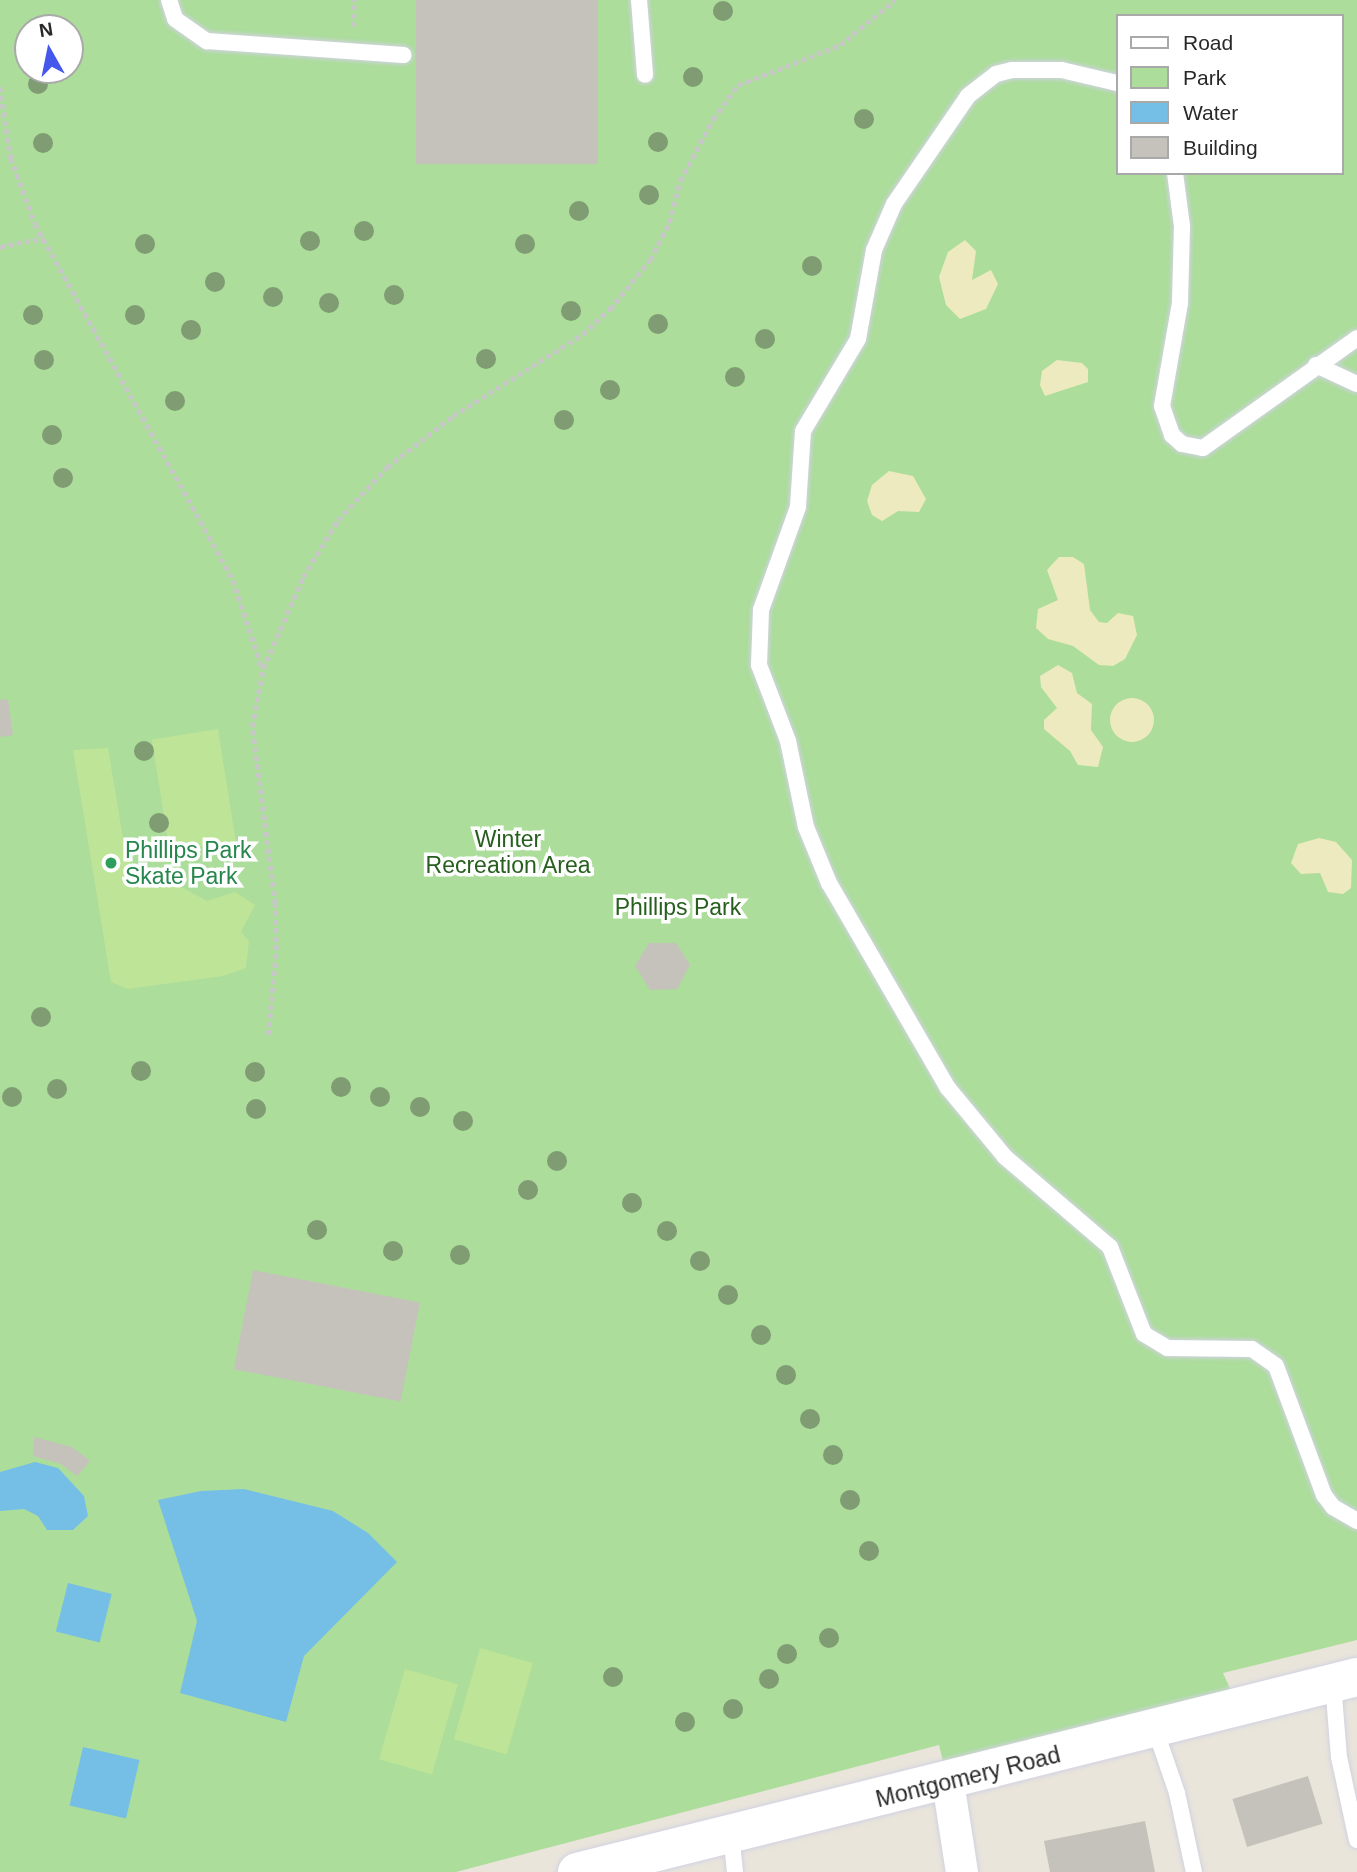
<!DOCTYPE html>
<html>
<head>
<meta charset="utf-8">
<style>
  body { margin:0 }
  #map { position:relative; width:1357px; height:1872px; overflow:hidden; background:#eae5db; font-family:Helvetica,sans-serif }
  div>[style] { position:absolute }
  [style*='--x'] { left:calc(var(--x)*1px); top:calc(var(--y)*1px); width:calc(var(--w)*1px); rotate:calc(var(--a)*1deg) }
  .green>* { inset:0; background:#acdd9b }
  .sand>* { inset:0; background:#edeac0 }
  .round { border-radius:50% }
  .pitch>* { inset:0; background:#bde497; transform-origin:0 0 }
  .water>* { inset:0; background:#75bfe6; transform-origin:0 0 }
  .building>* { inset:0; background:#c5c2bb; transform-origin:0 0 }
  .path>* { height:4.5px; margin-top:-2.25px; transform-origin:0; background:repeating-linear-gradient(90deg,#c7c7c7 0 5px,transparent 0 8.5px) }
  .roads { filter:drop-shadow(0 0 2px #d1d2e1) drop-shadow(0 0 2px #d1d2e1) }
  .lane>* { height:16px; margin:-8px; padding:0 8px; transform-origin:8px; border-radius:8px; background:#fff }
  .street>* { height:32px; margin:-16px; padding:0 16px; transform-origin:16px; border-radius:16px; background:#fff }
  .secondary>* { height:38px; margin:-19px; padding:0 19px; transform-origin:19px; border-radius:19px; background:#fff }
  .trees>* { width:20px; height:20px; margin:-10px; border-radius:50%; background:#7f9c73 }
  .dots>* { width:19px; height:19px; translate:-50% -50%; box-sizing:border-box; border:4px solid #fff; border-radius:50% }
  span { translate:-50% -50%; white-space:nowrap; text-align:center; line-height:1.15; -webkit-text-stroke:7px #fff; paint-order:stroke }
  .park-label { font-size:23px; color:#27601e }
  .leisure-label { font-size:23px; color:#27864d }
  .left { translate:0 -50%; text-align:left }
  .street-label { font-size:23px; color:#292929 }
  .legend { position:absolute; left:1116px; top:14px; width:228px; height:161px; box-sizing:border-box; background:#fff; border:2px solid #a9a9a9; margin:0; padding:9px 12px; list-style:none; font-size:21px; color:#292929 }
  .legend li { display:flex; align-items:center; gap:14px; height:35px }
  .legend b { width:35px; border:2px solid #a9a9a9 }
  .north { position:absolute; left:14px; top:14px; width:70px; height:70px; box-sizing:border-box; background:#fff; border:2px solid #a9a9a9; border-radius:50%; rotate:351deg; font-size:19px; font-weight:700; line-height:28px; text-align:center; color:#292929 }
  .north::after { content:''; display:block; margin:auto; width:24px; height:32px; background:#4558ed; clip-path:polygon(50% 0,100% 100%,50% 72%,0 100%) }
</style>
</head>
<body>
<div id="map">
  <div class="green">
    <div style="clip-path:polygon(evenodd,0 0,1357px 0,1357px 1640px,1223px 1673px,1233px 1695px,948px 1782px,939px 1745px,456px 1872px,0 1872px,0 0,1117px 16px,1341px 16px,1341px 173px,1117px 173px,1117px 16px,0 0,28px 28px,70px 28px,70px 70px,28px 70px,28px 28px)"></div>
  </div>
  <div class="sand">
    <div style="clip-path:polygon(965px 240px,976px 251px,972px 280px,991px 270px,998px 284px,986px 309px,960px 319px,946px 305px,939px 277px,948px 252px)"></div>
    <div style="clip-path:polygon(1057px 360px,1082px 363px,1088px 369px,1088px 382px,1045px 396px,1040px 385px,1042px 371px)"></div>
    <div style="clip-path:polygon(889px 471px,913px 476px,926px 499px,919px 512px,898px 511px,882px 521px,872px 515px,867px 501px,872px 485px)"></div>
    <div style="clip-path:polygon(1059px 557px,1073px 557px,1084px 564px,1090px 610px,1099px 622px,1107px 623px,1118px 613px,1133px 616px,1137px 635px,1125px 659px,1113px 666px,1099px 665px,1073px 646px,1048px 639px,1036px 628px,1038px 609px,1058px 600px,1047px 570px)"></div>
    <div style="clip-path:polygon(1058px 665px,1072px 673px,1077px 693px,1092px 704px,1091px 730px,1103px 747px,1098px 767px,1078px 765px,1070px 751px,1044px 729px,1044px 720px,1057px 708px,1041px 687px,1040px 676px)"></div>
    <div class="round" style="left:1110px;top:698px;width:44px;height:44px"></div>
    <div style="clip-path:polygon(1319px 838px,1336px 842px,1352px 860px,1351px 888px,1343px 894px,1328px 892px,1320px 873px,1301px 874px,1291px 863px,1298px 844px)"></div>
  </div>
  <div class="pitch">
    <div style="left:218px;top:729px;width:114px;height:67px;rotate:81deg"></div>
    <div style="clip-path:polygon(108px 748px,126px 856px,135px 870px,161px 882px,172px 882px,207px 901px,235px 892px,255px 905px,241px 932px,249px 941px,246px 968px,223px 976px,128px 989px,111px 982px,73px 750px)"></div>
    <div style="left:480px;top:1648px;width:55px;height:95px;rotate:16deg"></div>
    <div style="left:405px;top:1669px;width:55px;height:94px;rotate:16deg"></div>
  </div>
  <div class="water">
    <div style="clip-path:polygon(35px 1462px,58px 1468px,84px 1496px,88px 1516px,73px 1530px,47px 1530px,38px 1516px,24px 1509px,0 1511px,0 1472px)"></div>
    <div style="clip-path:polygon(244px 1489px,333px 1511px,368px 1533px,397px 1562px,304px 1656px,286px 1722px,180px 1693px,197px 1621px,158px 1500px,201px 1491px)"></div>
    <div style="left:68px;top:1583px;width:45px;height:50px;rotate:14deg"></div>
    <div style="left:83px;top:1747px;width:58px;height:60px;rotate:13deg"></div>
  </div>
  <div class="building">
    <div style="left:416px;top:0;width:182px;height:164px"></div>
    <div style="clip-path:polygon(8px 699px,13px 735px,0 737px,0 700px)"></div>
    <div style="clip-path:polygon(649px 943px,676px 943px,690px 965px,677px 989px,650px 990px,635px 966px)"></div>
    <div style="left:253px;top:1270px;width:170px;height:101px;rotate:11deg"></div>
    <div style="clip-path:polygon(34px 1437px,72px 1447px,90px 1461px,77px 1476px,61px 1464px,33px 1456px)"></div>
    <div style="left:1308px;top:1776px;width:50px;height:79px;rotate:73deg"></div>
    <div style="clip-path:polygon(1145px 1821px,1155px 1872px,1050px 1872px,1044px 1841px)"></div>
  </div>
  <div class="path">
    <div style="--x:353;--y:27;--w:27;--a:-88"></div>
    <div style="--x:0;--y:87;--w:72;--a:81.2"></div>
    <div style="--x:11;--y:158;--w:70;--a:70"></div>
    <div style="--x:35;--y:224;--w:407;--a:60.9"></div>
    <div style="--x:233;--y:580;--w:93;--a:71.8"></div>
    <div style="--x:0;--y:247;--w:44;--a:-11.8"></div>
    <div style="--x:268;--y:1035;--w:85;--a:-84.6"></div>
    <div style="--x:276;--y:950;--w:46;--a:-91.2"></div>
    <div style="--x:275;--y:904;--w:178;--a:-97.4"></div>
    <div style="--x:252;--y:727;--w:59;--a:-79.3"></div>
    <div style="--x:263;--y:669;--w:100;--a:-66.5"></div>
    <div style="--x:303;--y:577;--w:67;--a:-58.4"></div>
    <div style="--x:338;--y:520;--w:72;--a:-47.2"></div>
    <div style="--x:387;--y:467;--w:83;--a:-37.7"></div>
    <div style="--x:453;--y:416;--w:154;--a:-32.2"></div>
    <div style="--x:583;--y:334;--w:37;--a:-43"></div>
    <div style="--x:610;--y:309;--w:63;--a:-50.8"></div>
    <div style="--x:650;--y:260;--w:42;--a:-62.8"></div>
    <div style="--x:669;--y:223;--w:43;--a:-75.3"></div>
    <div style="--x:680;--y:181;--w:70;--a:-62"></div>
    <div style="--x:713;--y:119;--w:42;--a:-53.7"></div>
    <div style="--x:738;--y:85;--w:110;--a:-21.4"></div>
    <div style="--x:840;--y:45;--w:71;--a:-39.3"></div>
  </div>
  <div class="roads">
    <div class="lane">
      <div style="--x:169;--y:0;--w:20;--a:72"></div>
      <div style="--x:175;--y:19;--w:39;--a:35"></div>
      <div style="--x:207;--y:41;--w:197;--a:4.1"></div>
      <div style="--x:639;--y:0;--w:75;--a:85.4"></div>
      <div style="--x:1117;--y:83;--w:57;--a:-166.9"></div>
      <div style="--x:1061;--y:70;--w:49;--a:180"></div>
      <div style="--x:1012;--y:70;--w:16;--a:166"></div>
      <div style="--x:996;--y:74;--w:36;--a:142"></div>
      <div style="--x:968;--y:96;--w:131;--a:124.4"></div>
      <div style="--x:894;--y:204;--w:50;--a:113.5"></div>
      <div style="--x:874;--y:250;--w:90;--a:100.2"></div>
      <div style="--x:858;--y:339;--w:107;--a:120.9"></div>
      <div style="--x:803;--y:431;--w:76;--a:93.8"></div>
      <div style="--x:798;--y:507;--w:109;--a:109.8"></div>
      <div style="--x:761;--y:610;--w:55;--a:92.1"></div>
      <div style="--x:759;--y:665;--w:81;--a:69.1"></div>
      <div style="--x:788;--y:741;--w:88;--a:78.2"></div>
      <div style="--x:806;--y:827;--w:61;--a:67.7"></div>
      <div style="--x:829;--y:883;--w:237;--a:59.9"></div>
      <div style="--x:948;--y:1088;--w:89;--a:50.4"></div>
      <div style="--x:1005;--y:1157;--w:138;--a:40.6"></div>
      <div style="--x:1110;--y:1247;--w:93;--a:68.7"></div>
      <div style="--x:1144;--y:1334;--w:27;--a:31"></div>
      <div style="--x:1167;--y:1348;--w:85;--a:0.7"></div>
      <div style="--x:1252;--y:1349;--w:29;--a:35"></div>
      <div style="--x:1276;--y:1366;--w:138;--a:69.6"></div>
      <div style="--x:1324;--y:1495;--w:15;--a:53"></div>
      <div style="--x:1333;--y:1507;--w:28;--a:30"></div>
      <div style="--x:1175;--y:173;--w:53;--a:82.5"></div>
      <div style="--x:1182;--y:226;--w:77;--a:91.5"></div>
      <div style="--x:1180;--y:303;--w:105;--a:99.9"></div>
      <div style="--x:1162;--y:406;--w:31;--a:71"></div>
      <div style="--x:1172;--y:435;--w:13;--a:42"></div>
      <div style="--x:1182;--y:444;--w:21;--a:11"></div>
      <div style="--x:1203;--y:448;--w:189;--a:-35.5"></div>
      <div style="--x:1316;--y:365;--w:45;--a:24.9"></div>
      <div style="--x:1333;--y:1683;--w:74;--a:85.4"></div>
      <div style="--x:1339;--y:1757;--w:85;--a:77.8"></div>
      <div style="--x:1155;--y:1729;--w:68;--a:71"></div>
      <div style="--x:1177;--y:1793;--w:81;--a:77.9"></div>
      <div style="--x:731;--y:1834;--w:38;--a:84"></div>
    </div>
    <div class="street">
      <div style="--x:948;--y:1782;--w:91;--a:81.2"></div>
    </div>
    <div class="secondary">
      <div style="--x:577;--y:1872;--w:804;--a:-14.04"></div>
    </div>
  </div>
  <div class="trees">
    <div style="left:723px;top:11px"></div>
    <div style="left:693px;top:77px"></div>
    <div style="left:38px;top:84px"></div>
    <div style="left:864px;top:119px"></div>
    <div style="left:658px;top:142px"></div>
    <div style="left:43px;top:143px"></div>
    <div style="left:649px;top:195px"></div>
    <div style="left:579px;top:211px"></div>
    <div style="left:364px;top:231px"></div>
    <div style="left:310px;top:241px"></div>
    <div style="left:145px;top:244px"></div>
    <div style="left:525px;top:244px"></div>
    <div style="left:812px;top:266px"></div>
    <div style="left:215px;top:282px"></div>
    <div style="left:394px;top:295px"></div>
    <div style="left:273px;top:297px"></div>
    <div style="left:329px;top:303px"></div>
    <div style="left:571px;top:311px"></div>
    <div style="left:33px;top:315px"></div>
    <div style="left:135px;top:315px"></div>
    <div style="left:658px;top:324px"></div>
    <div style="left:191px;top:330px"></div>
    <div style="left:765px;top:339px"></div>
    <div style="left:486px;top:359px"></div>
    <div style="left:44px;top:360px"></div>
    <div style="left:735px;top:377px"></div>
    <div style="left:610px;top:390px"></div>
    <div style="left:175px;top:401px"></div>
    <div style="left:564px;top:420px"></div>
    <div style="left:52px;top:435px"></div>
    <div style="left:63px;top:478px"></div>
    <div style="left:144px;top:751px"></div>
    <div style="left:159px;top:823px"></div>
    <div style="left:41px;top:1017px"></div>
    <div style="left:141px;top:1071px"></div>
    <div style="left:255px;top:1072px"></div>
    <div style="left:341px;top:1087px"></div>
    <div style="left:57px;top:1089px"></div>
    <div style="left:12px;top:1097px"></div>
    <div style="left:380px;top:1097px"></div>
    <div style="left:420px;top:1107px"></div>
    <div style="left:256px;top:1109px"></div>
    <div style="left:463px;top:1121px"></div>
    <div style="left:557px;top:1161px"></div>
    <div style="left:528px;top:1190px"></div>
    <div style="left:632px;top:1203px"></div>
    <div style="left:317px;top:1230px"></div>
    <div style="left:667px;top:1231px"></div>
    <div style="left:393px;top:1251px"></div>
    <div style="left:460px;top:1255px"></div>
    <div style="left:700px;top:1261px"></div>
    <div style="left:728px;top:1295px"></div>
    <div style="left:761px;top:1335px"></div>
    <div style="left:786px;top:1375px"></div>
    <div style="left:810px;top:1419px"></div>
    <div style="left:833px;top:1455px"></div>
    <div style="left:850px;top:1500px"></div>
    <div style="left:869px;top:1551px"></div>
    <div style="left:829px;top:1638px"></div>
    <div style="left:787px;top:1654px"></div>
    <div style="left:613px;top:1677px"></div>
    <div style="left:769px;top:1679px"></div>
    <div style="left:733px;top:1709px"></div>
    <div style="left:685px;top:1722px"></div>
  </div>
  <div class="dots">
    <div style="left:111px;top:863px;background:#2e9e5b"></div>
  </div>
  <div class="park-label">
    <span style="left:508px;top:852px">Winter<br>Recreation Area</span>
    <span style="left:678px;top:907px">Phillips Park</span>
  </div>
  <div class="leisure-label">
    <span class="left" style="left:125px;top:863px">Phillips Park<br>Skate Park</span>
  </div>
  <div class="street-label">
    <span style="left:968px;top:1777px;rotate:-14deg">Montgomery Road</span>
  </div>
  <ul class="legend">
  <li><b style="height:9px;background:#fff"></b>Road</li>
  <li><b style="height:19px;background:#acdd9b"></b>Park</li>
  <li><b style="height:19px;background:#75bfe6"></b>Water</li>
  <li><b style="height:19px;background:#c5c2bb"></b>Building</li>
  </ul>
  <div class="north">N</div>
</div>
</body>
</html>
